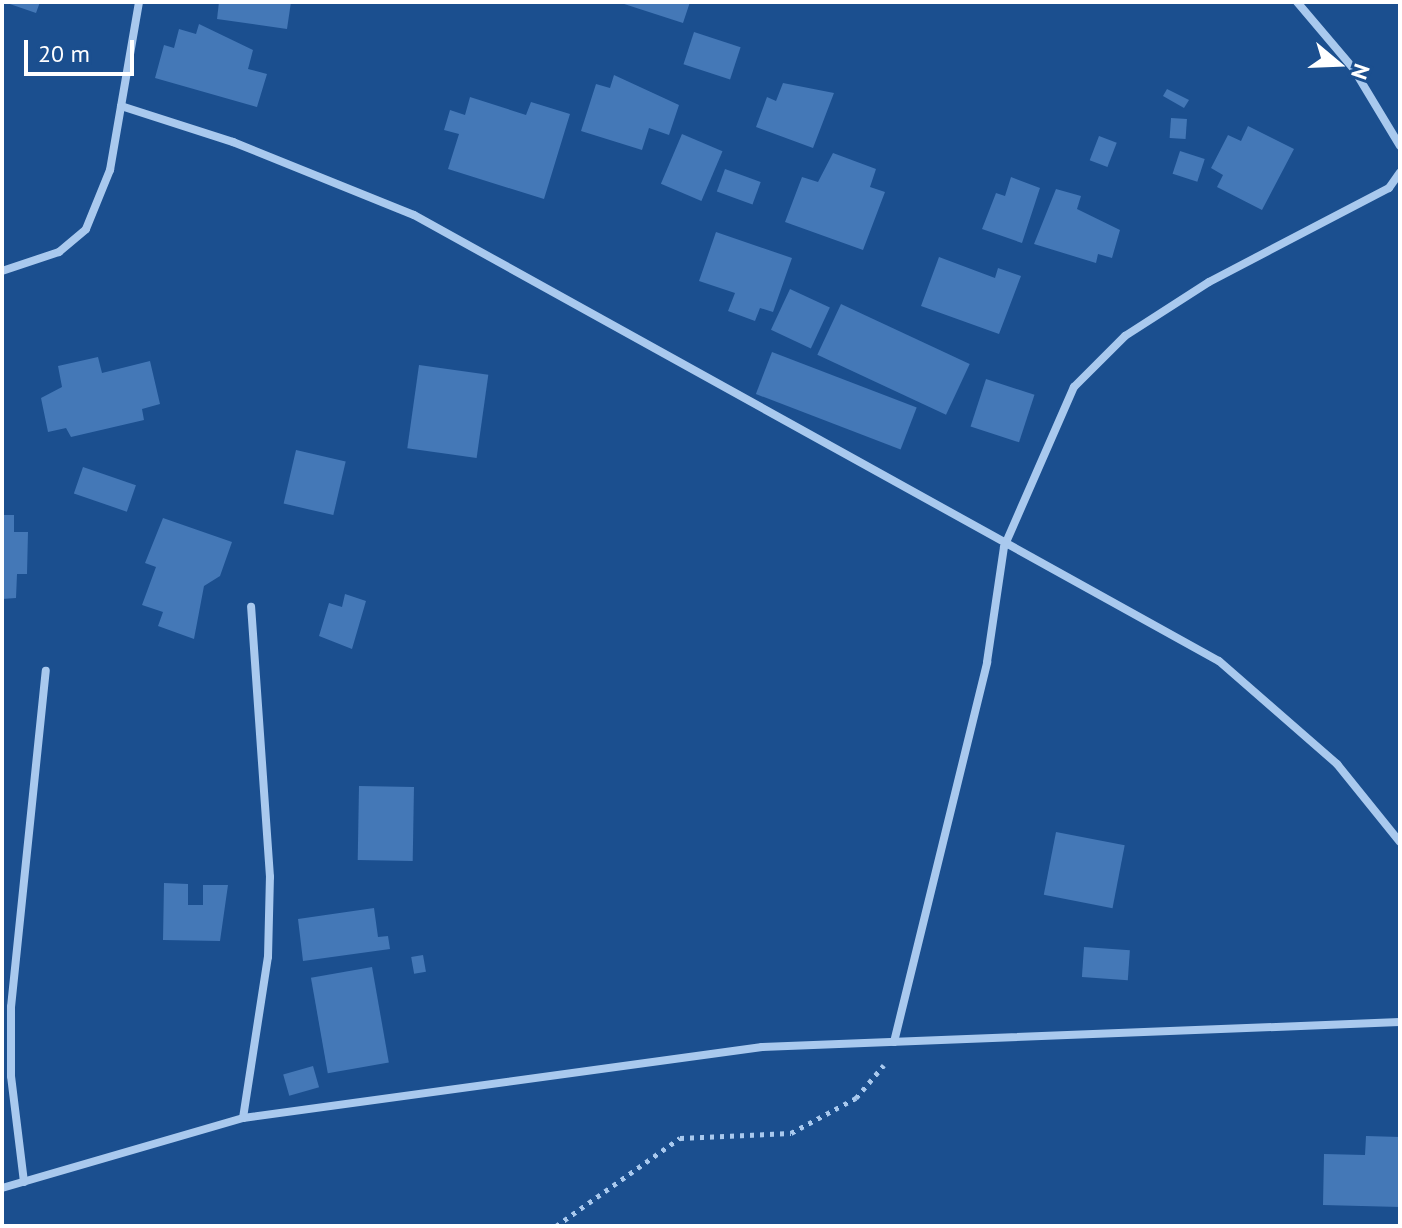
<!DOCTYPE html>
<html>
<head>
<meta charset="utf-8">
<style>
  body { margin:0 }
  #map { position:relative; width:1402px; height:1228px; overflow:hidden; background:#1b4f8f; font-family:"PT Sans",sans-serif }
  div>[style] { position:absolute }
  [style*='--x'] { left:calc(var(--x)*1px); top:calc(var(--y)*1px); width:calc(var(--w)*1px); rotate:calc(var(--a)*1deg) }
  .building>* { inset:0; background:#4478b7; transform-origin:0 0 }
  .path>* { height:5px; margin-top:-2.5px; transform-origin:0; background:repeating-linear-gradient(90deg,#a9c9ee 0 4px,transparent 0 10px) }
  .minor>* { height:8px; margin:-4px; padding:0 4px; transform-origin:4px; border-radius:4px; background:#a9c9ee }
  span { translate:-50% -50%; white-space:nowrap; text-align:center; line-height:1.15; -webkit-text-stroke:7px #1b4f8f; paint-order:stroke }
  .frame { position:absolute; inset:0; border:4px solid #fff; pointer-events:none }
  .north { position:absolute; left:1298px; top:24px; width:80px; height:80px; -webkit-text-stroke:6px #1b4f8f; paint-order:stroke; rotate:109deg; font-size:22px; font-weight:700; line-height:32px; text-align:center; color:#fff }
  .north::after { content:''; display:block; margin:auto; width:28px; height:36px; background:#fff; clip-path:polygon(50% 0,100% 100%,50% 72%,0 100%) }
  .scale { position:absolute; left:24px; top:40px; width:110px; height:36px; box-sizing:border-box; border:4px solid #fff; border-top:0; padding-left:10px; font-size:24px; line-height:28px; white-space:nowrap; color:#fff; -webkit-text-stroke:6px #1b4f8f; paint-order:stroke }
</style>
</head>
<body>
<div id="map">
  <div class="building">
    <div style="clip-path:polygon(4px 2px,40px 2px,36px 13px)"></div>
    <div style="clip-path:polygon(219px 2px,291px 2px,287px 29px,217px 19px)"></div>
    <div style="clip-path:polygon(618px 2px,690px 2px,683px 23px)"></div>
    <div style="clip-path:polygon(199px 24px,253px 50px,248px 69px,267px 74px,257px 107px,155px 78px,164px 45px,174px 48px,179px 29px,196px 34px)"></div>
    <div style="left:694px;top:32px;width:49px;height:34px;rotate:18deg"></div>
    <div style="clip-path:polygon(614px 75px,679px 105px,669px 135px,649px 128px,642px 150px,581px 131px,596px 84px,610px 88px)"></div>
    <div style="clip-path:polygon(783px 83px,834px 93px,813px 148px,756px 127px,767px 97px,776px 101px)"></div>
    <div style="clip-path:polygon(1167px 89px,1189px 100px,1184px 108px,1163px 96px)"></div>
    <div style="clip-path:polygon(470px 97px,526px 115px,531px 102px,570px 114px,544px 199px,448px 169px,459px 134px,444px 130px,450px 110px,465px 115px)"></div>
    <div style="left:1171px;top:118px;width:16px;height:20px;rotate:4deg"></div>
    <div style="clip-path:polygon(1248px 126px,1294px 149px,1262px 210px,1217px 187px,1223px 175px,1211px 168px,1228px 135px,1241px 141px)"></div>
    <div style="left:682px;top:134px;width:44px;height:54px;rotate:23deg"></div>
    <div style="left:1099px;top:136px;width:19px;height:26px;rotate:21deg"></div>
    <div style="left:1180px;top:151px;width:26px;height:24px;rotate:18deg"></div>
    <div style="clip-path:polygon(833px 153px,876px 169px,870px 187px,885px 192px,863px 250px,785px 222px,802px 177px,818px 182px)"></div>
    <div style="left:725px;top:169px;width:38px;height:24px;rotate:20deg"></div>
    <div style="clip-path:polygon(1011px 177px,1040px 188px,1022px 243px,982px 229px,996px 193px,1005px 196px)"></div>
    <div style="clip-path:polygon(1056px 189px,1081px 196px,1077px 209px,1120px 230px,1112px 258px,1098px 254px,1096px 263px,1034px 244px)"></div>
    <div style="clip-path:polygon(716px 232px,792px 258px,773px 312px,760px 308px,755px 321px,728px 311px,735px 293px,699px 281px)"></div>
    <div style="clip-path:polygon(939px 257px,995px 278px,998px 268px,1021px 276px,999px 334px,921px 306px)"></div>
    <div style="left:790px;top:289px;width:44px;height:45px;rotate:25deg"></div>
    <div style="left:841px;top:304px;width:142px;height:56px;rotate:25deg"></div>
    <div style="left:772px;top:352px;width:155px;height:45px;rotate:21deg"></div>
    <div style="clip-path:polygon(98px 357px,102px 373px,150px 361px,160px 404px,142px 409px,144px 420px,71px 437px,66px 428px,48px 432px,41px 398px,62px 387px,58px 366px)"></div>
    <div style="left:419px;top:365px;width:70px;height:84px;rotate:8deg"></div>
    <div style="left:986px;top:379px;width:51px;height:50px;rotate:18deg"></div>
    <div style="left:296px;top:450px;width:51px;height:55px;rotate:13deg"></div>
    <div style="left:83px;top:467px;width:56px;height:28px;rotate:19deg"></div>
    <div style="clip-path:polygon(2px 515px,14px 515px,14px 532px,28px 532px,27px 574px,17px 574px,16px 598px,2px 599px)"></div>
    <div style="clip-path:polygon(163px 518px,232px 542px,220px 576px,204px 586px,194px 639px,158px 626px,163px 612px,142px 605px,156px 567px,145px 563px)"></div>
    <div style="clip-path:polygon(345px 594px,366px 601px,352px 649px,319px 636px,329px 603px,342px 607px)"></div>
    <div style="left:359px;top:786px;width:55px;height:74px;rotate:1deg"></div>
    <div style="left:1056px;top:832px;width:70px;height:64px;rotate:11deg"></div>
    <div style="clip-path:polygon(164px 883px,188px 884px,188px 905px,203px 905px,203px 885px,228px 885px,220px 941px,163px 940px)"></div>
    <div style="clip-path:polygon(374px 908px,378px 937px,388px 936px,390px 949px,303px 961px,298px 919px)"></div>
    <div style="left:1084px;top:947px;width:46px;height:30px;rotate:4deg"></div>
    <div style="left:423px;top:955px;width:17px;height:12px;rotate:80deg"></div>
    <div style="left:372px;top:967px;width:97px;height:62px;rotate:80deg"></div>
    <div style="left:313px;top:1066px;width:22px;height:31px;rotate:74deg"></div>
    <div style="clip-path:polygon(1366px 1136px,1400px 1137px,1400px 1207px,1323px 1205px,1324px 1154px,1365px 1155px)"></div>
  </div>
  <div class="path">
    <div style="--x:556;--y:1226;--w:152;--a:-35.4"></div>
    <div style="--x:680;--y:1138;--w:111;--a:-2.6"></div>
    <div style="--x:791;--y:1133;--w:74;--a:-28.3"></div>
    <div style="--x:856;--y:1098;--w:43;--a:-49.7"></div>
  </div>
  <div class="minor">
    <div style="--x:1297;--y:2;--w:87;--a:49.7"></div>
    <div style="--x:1353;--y:68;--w:91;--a:58.9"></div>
    <div style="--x:121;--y:106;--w:118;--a:17.8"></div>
    <div style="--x:233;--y:142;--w:195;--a:22"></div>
    <div style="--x:414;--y:215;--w:920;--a:28.99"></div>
    <div style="--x:1219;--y:661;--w:157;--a:41.1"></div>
    <div style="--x:1337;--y:764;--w:100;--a:51.1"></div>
    <div style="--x:2;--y:271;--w:60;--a:-18.4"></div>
    <div style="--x:59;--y:252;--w:35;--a:-40"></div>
    <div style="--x:86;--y:229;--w:64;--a:-67.9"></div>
    <div style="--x:110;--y:170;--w:170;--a:-80.2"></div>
    <div style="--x:894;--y:1042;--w:391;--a:-76.2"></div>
    <div style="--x:987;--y:662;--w:116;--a:-81.6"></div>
    <div style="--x:1004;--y:547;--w:175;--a:-66.4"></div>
    <div style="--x:1074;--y:387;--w:72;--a:-45"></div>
    <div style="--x:1125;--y:336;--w:100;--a:-32.7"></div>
    <div style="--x:1209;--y:282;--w:203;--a:-27.6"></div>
    <div style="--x:1389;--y:188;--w:19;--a:-55"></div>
    <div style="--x:243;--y:1118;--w:163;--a:-81.2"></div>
    <div style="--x:268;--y:957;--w:80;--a:-88.6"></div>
    <div style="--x:270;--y:877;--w:271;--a:-94"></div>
    <div style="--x:24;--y:1182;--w:107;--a:-97"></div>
    <div style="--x:11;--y:1076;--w:69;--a:-90"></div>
    <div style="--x:11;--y:1007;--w:338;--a:-84.1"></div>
    <div style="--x:2;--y:1188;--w:251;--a:-16.2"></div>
    <div style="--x:243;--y:1118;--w:524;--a:-7.79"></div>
    <div style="--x:762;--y:1047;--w:638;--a:-2.24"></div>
  </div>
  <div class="frame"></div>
  <div class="north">N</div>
  <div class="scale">20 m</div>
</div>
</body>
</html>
